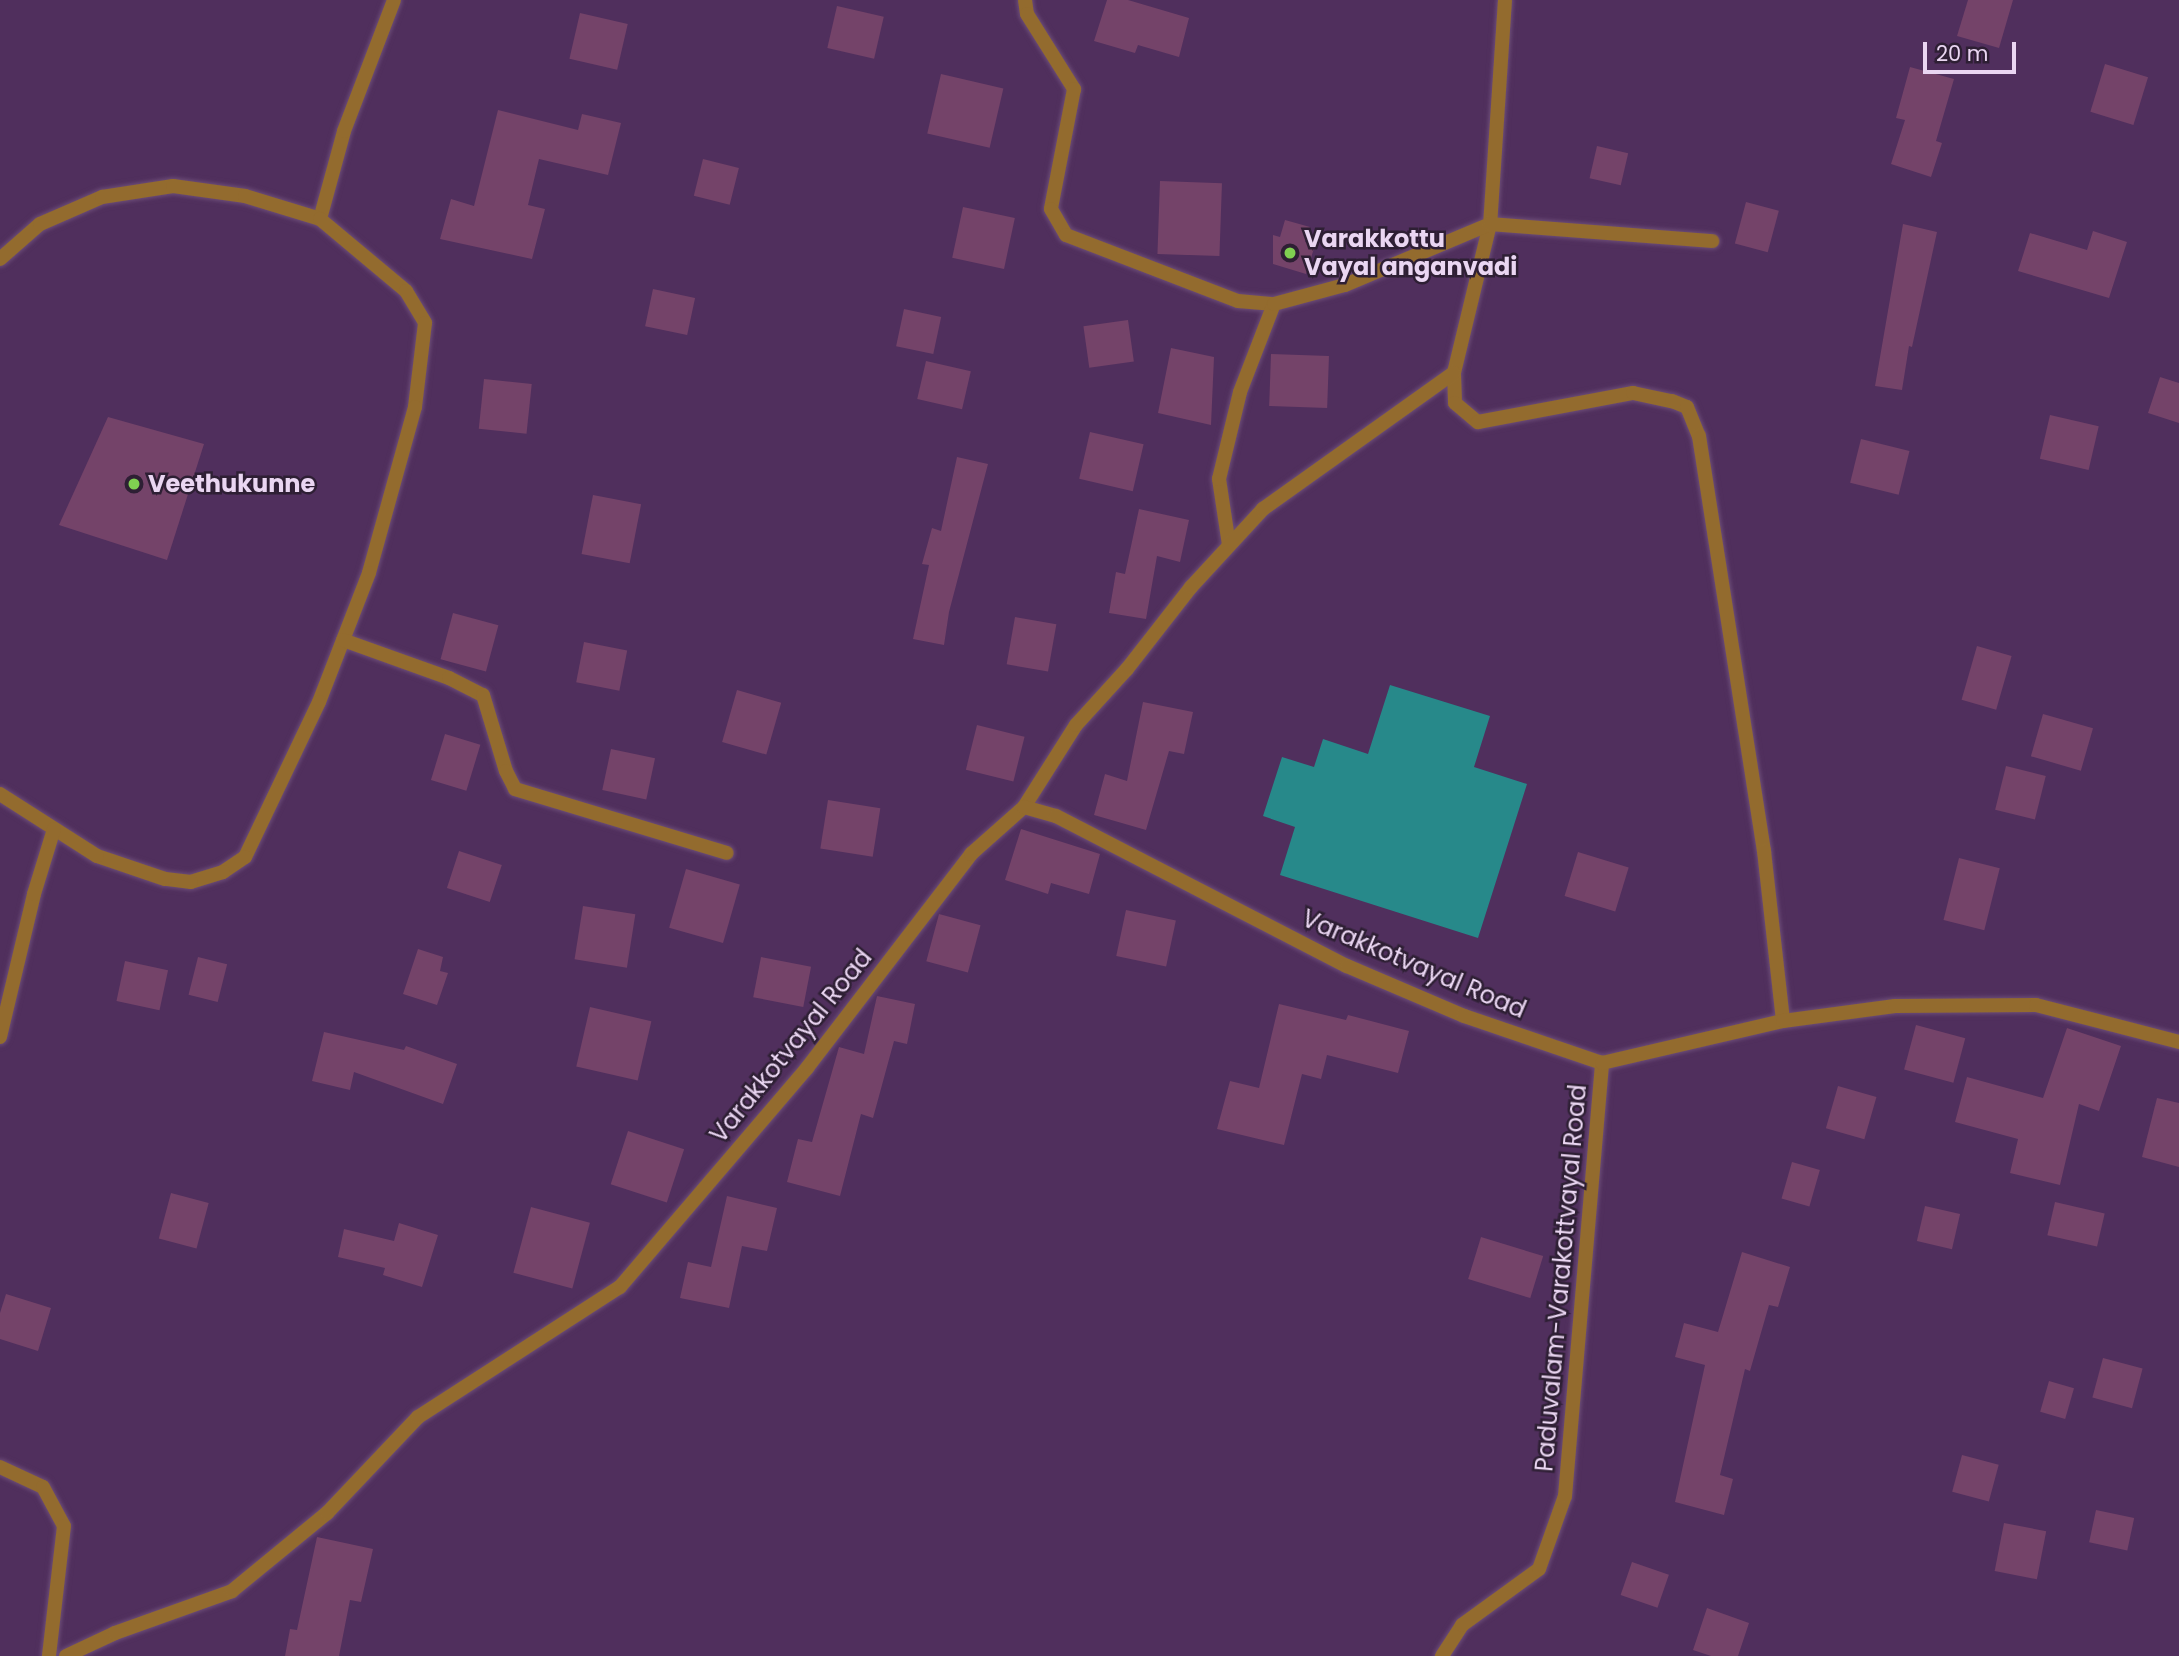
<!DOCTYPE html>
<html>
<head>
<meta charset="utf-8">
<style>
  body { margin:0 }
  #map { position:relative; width:2179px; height:1656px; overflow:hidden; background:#502f5d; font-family:Poppins,sans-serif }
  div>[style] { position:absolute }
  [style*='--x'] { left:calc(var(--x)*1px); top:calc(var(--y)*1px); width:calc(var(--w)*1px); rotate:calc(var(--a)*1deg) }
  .water>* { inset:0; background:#27898a }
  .building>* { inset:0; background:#744369; transform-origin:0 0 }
  .roads { filter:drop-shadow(0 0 2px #6c4d78) drop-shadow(0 0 2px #6c4d78) }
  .minor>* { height:14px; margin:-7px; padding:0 7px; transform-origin:7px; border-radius:7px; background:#936b2e }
  .dots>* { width:19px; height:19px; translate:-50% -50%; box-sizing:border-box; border:4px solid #2e1f34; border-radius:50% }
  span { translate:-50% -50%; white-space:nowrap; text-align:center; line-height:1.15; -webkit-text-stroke:5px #2e1f34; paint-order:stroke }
  .poi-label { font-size:24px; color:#ead6f2; font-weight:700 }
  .left { translate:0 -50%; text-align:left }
  .street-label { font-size:24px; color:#ead6f2 }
  .scale { position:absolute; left:1923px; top:42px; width:93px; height:32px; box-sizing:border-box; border:4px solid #ead6f2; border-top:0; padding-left:9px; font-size:21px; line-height:24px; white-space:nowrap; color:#ead6f2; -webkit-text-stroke:5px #2e1f34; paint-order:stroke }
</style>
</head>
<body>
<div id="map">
  <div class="water">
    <div style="clip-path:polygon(1390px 685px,1490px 716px,1474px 767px,1527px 784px,1478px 938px,1280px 875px,1295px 827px,1263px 816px,1282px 757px,1314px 767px,1323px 739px,1368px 754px)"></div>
  </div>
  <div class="building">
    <div style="clip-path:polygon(1107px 0,1128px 0,1189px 18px,1179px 57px,1138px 45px,1135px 53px,1094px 41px)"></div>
    <div style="clip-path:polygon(1968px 0,2013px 0,1999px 48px,1957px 36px)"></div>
    <div style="left:837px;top:6px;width:48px;height:43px;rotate:13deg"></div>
    <div style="left:580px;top:13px;width:49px;height:47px;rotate:13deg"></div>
    <div style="left:2105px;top:64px;width:45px;height:50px;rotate:17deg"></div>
    <div style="clip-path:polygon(1910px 67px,1954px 79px,1936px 141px,1942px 143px,1931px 177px,1891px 164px,1905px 120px,1896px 118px)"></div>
    <div style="left:941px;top:74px;width:64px;height:61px;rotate:13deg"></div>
    <div style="clip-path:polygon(498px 110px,578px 130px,582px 114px,621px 123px,608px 175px,539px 159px,528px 205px,545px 209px,532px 259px,440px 239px,451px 199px,474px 206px)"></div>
    <div style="left:1597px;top:146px;width:32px;height:33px;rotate:13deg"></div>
    <div style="left:703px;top:159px;width:37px;height:38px;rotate:14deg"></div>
    <div style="left:1160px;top:181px;width:62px;height:73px;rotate:2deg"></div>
    <div style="left:1746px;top:202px;width:34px;height:43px;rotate:15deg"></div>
    <div style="left:963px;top:207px;width:53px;height:52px;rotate:12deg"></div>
    <div style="clip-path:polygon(1285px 220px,1310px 227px,1305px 242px,1315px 245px,1306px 274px,1273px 264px,1273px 235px,1280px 237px)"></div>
    <div style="clip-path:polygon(1903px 224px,1937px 232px,1912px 347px,1909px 346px,1902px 390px,1875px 386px)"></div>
    <div style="clip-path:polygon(2093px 231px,2127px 242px,2109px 298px,2018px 271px,2030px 233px,2087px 250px)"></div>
    <div style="left:653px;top:289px;width:43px;height:38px;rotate:12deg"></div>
    <div style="left:904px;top:309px;width:38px;height:38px;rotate:12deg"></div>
    <div style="left:1128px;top:320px;width:42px;height:45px;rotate:82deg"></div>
    <div style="clip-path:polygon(1171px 348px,1214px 357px,1211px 425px,1158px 413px)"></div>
    <div style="left:1271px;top:354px;width:58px;height:52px;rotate:2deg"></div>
    <div style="left:926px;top:361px;width:46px;height:39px;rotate:13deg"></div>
    <div style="clip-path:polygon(2160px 377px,2179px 383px,2179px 423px,2148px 413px)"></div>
    <div style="left:484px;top:379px;width:48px;height:50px;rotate:6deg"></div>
    <div style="left:2050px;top:415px;width:50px;height:45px;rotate:13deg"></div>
    <div style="clip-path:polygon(108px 417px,204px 444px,167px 560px,59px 525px)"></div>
    <div style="left:1090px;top:432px;width:55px;height:48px;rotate:13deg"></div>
    <div style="left:1861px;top:439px;width:50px;height:45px;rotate:14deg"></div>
    <div style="clip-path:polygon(957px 457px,988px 464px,949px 612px,944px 645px,913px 639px,929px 565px,922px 564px,932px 528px,941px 531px)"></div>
    <div style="left:593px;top:495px;width:49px;height:60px;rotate:11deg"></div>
    <div style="clip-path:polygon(1139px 509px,1189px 520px,1180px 562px,1157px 556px,1146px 619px,1109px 613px,1116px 572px,1125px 574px)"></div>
    <div style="left:453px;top:613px;width:47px;height:48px;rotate:15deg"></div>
    <div style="left:1015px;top:617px;width:42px;height:48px;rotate:10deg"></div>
    <div style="left:584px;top:642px;width:44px;height:41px;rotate:11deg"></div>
    <div style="left:1977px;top:646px;width:36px;height:56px;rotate:16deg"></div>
    <div style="left:737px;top:690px;width:46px;height:54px;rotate:16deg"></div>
    <div style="clip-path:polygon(1143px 702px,1193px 712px,1184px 754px,1169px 751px,1146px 830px,1094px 815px,1105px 774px,1127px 781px)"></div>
    <div style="left:2043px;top:714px;width:52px;height:44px;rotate:16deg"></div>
    <div style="left:977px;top:725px;width:49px;height:46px;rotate:14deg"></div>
    <div style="left:445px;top:734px;width:37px;height:48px;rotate:17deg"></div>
    <div style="left:611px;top:749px;width:45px;height:42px;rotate:12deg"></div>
    <div style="left:2006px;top:766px;width:41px;height:45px;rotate:14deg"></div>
    <div style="left:828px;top:800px;width:53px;height:49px;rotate:9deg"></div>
    <div style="clip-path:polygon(1021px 829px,1100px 854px,1089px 894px,1051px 883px,1048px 894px,1005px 880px)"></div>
    <div style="left:459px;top:851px;width:45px;height:39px;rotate:18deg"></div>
    <div style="left:1578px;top:852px;width:53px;height:46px;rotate:17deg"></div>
    <div style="left:1959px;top:858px;width:42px;height:64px;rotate:14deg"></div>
    <div style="left:686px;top:869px;width:56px;height:61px;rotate:16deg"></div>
    <div style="left:583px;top:906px;width:53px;height:54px;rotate:9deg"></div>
    <div style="left:1126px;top:910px;width:51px;height:47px;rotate:12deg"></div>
    <div style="left:939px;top:914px;width:43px;height:49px;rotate:15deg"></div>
    <div style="clip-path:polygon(418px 949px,443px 957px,440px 971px,448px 973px,437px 1005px,403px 994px)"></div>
    <div style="left:198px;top:957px;width:30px;height:39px;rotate:14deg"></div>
    <div style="left:761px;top:957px;width:51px;height:41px;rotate:11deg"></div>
    <div style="left:125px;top:961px;width:44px;height:41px;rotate:12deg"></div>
    <div style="clip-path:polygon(877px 996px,915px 1004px,907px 1044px,894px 1041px,873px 1118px,861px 1114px,840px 1196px,787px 1182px,798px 1139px,812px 1142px,839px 1047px,864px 1054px)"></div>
    <div style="clip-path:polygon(1279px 1004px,1346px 1020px,1348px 1015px,1409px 1031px,1398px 1073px,1327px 1055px,1321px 1079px,1302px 1074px,1284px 1145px,1217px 1129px,1230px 1081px,1259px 1088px)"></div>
    <div style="left:590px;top:1007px;width:63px;height:61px;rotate:13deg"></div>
    <div style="left:1916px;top:1025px;width:51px;height:46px;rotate:15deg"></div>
    <div style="clip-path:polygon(2067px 1028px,2121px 1046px,2099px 1111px,2079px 1104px,2060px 1185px,2010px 1173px,2018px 1139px,1955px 1122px,1967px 1077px,2043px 1098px)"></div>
    <div style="clip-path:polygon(324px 1032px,404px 1050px,406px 1046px,457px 1064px,443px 1104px,354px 1072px,350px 1090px,312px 1081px)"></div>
    <div style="left:1838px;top:1086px;width:40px;height:44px;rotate:16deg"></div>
    <div style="clip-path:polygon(2157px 1098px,2179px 1103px,2179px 1167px,2142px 1157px)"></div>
    <div style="left:628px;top:1131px;width:59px;height:56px;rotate:18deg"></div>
    <div style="left:1792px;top:1162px;width:29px;height:38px;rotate:16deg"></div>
    <div style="left:171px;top:1193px;width:39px;height:47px;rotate:15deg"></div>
    <div style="clip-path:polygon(727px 1196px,777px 1208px,767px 1251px,742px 1246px,729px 1308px,680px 1298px,688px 1262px,711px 1267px)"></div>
    <div style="left:2055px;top:1202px;width:51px;height:34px;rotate:13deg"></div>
    <div style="left:1925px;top:1206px;width:36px;height:36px;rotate:13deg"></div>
    <div style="left:531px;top:1207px;width:61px;height:68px;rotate:15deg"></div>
    <div style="clip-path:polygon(399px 1223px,438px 1235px,422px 1287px,383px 1275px,385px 1268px,338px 1257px,344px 1229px,394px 1241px)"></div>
    <div style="left:1481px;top:1237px;width:65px;height:44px;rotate:17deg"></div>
    <div style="clip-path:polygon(1742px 1252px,1790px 1267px,1778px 1307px,1769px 1305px,1750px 1371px,1745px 1369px,1720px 1475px,1733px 1479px,1724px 1515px,1675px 1502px,1705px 1365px,1675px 1357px,1684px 1323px,1718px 1332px)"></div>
    <div style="clip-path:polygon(6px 1294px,51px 1308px,38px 1351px,0 1339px,0 1313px)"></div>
    <div style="left:2103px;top:1358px;width:41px;height:41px;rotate:15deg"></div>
    <div style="left:2049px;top:1381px;width:26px;height:32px;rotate:16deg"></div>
    <div style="left:1962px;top:1455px;width:38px;height:38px;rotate:15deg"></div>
    <div style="left:2096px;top:1510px;width:39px;height:33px;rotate:12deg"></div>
    <div style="left:2004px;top:1523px;width:43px;height:49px;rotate:11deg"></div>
    <div style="clip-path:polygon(317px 1537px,373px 1549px,361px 1602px,350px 1600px,339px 1656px,285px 1656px,290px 1629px,297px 1630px)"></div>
    <div style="left:1632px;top:1562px;width:39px;height:35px;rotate:19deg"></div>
    <div style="clip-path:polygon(1707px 1608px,1749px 1623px,1738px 1656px,1711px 1656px,1693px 1650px)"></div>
  </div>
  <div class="roads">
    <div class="minor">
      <div style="--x:1025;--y:0;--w:14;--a:82"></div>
      <div style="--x:1027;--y:14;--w:89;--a:57.9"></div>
      <div style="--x:1074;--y:89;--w:122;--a:100.9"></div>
      <div style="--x:1051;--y:209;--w:30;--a:60"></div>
      <div style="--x:1066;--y:235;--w:184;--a:21"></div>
      <div style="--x:1238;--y:301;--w:36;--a:5"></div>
      <div style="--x:1505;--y:0;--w:225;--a:93.8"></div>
      <div style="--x:1490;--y:224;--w:153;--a:103.6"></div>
      <div style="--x:1454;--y:373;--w:30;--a:88"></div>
      <div style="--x:1455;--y:403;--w:30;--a:40"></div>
      <div style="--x:1478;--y:422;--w:158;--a:-10.6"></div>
      <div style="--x:1633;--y:393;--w:40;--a:12"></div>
      <div style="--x:1672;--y:401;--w:16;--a:22"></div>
      <div style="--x:1687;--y:407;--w:31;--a:68"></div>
      <div style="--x:1699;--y:436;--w:420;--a:81.1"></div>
      <div style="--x:1764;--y:851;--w:171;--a:83.6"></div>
      <div style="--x:320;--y:219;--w:91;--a:-74.7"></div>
      <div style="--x:344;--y:131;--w:140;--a:-69.1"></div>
      <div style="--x:0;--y:259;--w:53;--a:-41.2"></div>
      <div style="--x:40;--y:224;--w:68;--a:-23.5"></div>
      <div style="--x:102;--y:197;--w:72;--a:-8.8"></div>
      <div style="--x:173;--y:186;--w:73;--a:7.9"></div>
      <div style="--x:245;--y:196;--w:78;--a:17"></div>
      <div style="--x:320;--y:219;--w:112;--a:39.9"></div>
      <div style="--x:406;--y:291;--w:37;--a:59"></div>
      <div style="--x:425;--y:323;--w:85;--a:96.8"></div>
      <div style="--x:415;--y:407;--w:172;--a:105.5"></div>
      <div style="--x:369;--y:573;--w:138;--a:111.2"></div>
      <div style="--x:319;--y:702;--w:172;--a:115.5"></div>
      <div style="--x:245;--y:857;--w:27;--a:146"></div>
      <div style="--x:223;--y:872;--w:34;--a:163"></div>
      <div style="--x:191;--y:882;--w:26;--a:-173"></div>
      <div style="--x:165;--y:879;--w:72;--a:-161.3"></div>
      <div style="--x:97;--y:856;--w:115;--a:-147.4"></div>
      <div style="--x:1229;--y:545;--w:67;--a:-98.6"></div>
      <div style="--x:1219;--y:479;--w:89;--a:-76.4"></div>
      <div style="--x:1240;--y:392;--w:94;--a:-68.9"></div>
      <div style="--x:1274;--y:304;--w:73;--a:-15"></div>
      <div style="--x:1345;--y:285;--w:157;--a:-22.8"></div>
      <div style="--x:1490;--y:224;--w:223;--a:4.4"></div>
      <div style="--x:343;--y:640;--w:113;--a:19.7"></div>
      <div style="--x:449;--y:678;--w:38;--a:27"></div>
      <div style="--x:483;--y:695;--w:79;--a:73.2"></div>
      <div style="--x:506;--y:771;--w:20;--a:63"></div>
      <div style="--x:515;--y:789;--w:221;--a:16.8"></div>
      <div style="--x:1024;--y:807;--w:97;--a:-57.6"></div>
      <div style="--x:1076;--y:725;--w:76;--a:-47.7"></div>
      <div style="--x:1127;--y:669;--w:104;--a:-52"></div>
      <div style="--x:1191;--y:587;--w:106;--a:-47.3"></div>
      <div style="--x:1263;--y:509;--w:234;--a:-35.5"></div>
      <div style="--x:0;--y:1037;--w:147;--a:-76.6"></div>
      <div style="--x:34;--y:894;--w:68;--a:-72.9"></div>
      <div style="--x:0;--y:1467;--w:47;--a:24.9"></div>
      <div style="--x:43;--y:1487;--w:44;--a:61.7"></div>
      <div style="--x:64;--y:1526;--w:131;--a:96.6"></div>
      <div style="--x:66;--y:1656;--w:54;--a:-25.1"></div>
      <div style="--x:115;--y:1633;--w:124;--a:-19.7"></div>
      <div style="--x:232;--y:1591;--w:123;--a:-39.4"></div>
      <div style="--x:327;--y:1513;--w:132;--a:-46.5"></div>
      <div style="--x:418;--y:1417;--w:240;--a:-32.8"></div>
      <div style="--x:620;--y:1287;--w:288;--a:-49.5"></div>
      <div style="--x:807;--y:1068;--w:270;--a:-52.5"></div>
      <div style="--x:971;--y:854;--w:71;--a:-41.6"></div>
      <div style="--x:1024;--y:807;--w:33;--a:16"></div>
      <div style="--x:1056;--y:816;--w:327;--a:27.3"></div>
      <div style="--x:1347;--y:966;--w:127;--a:23.1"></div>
      <div style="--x:1464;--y:1016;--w:146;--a:18.8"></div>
      <div style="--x:1442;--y:1656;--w:37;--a:-57"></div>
      <div style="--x:1462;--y:1625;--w:95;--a:-36"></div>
      <div style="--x:1539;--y:1569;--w:77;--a:-70.4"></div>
      <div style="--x:1565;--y:1496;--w:435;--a:-85.1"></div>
      <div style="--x:1602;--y:1063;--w:186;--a:-13.1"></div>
      <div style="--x:1783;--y:1021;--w:113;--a:-7.6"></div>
      <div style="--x:1895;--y:1006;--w:141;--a:-0.4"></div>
      <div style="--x:2036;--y:1005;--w:148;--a:14.5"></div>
    </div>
  </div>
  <div class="dots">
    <div style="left:1290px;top:253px;background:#80d051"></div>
    <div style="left:134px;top:484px;background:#80d051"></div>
  </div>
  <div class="poi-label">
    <span class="left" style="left:1304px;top:253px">Varakkottu<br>Vayal anganvadi</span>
    <span class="left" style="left:148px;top:484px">Veethukunne</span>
  </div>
  <div class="street-label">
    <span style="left:1414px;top:964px;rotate:23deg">Varakkotvayal Road</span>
    <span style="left:791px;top:1046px;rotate:-51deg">Varakkotvayal Road</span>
    <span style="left:1561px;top:1278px;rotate:-85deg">Paduvalam-Varakottvayal Road</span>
  </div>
  <div class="scale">20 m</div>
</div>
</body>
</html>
